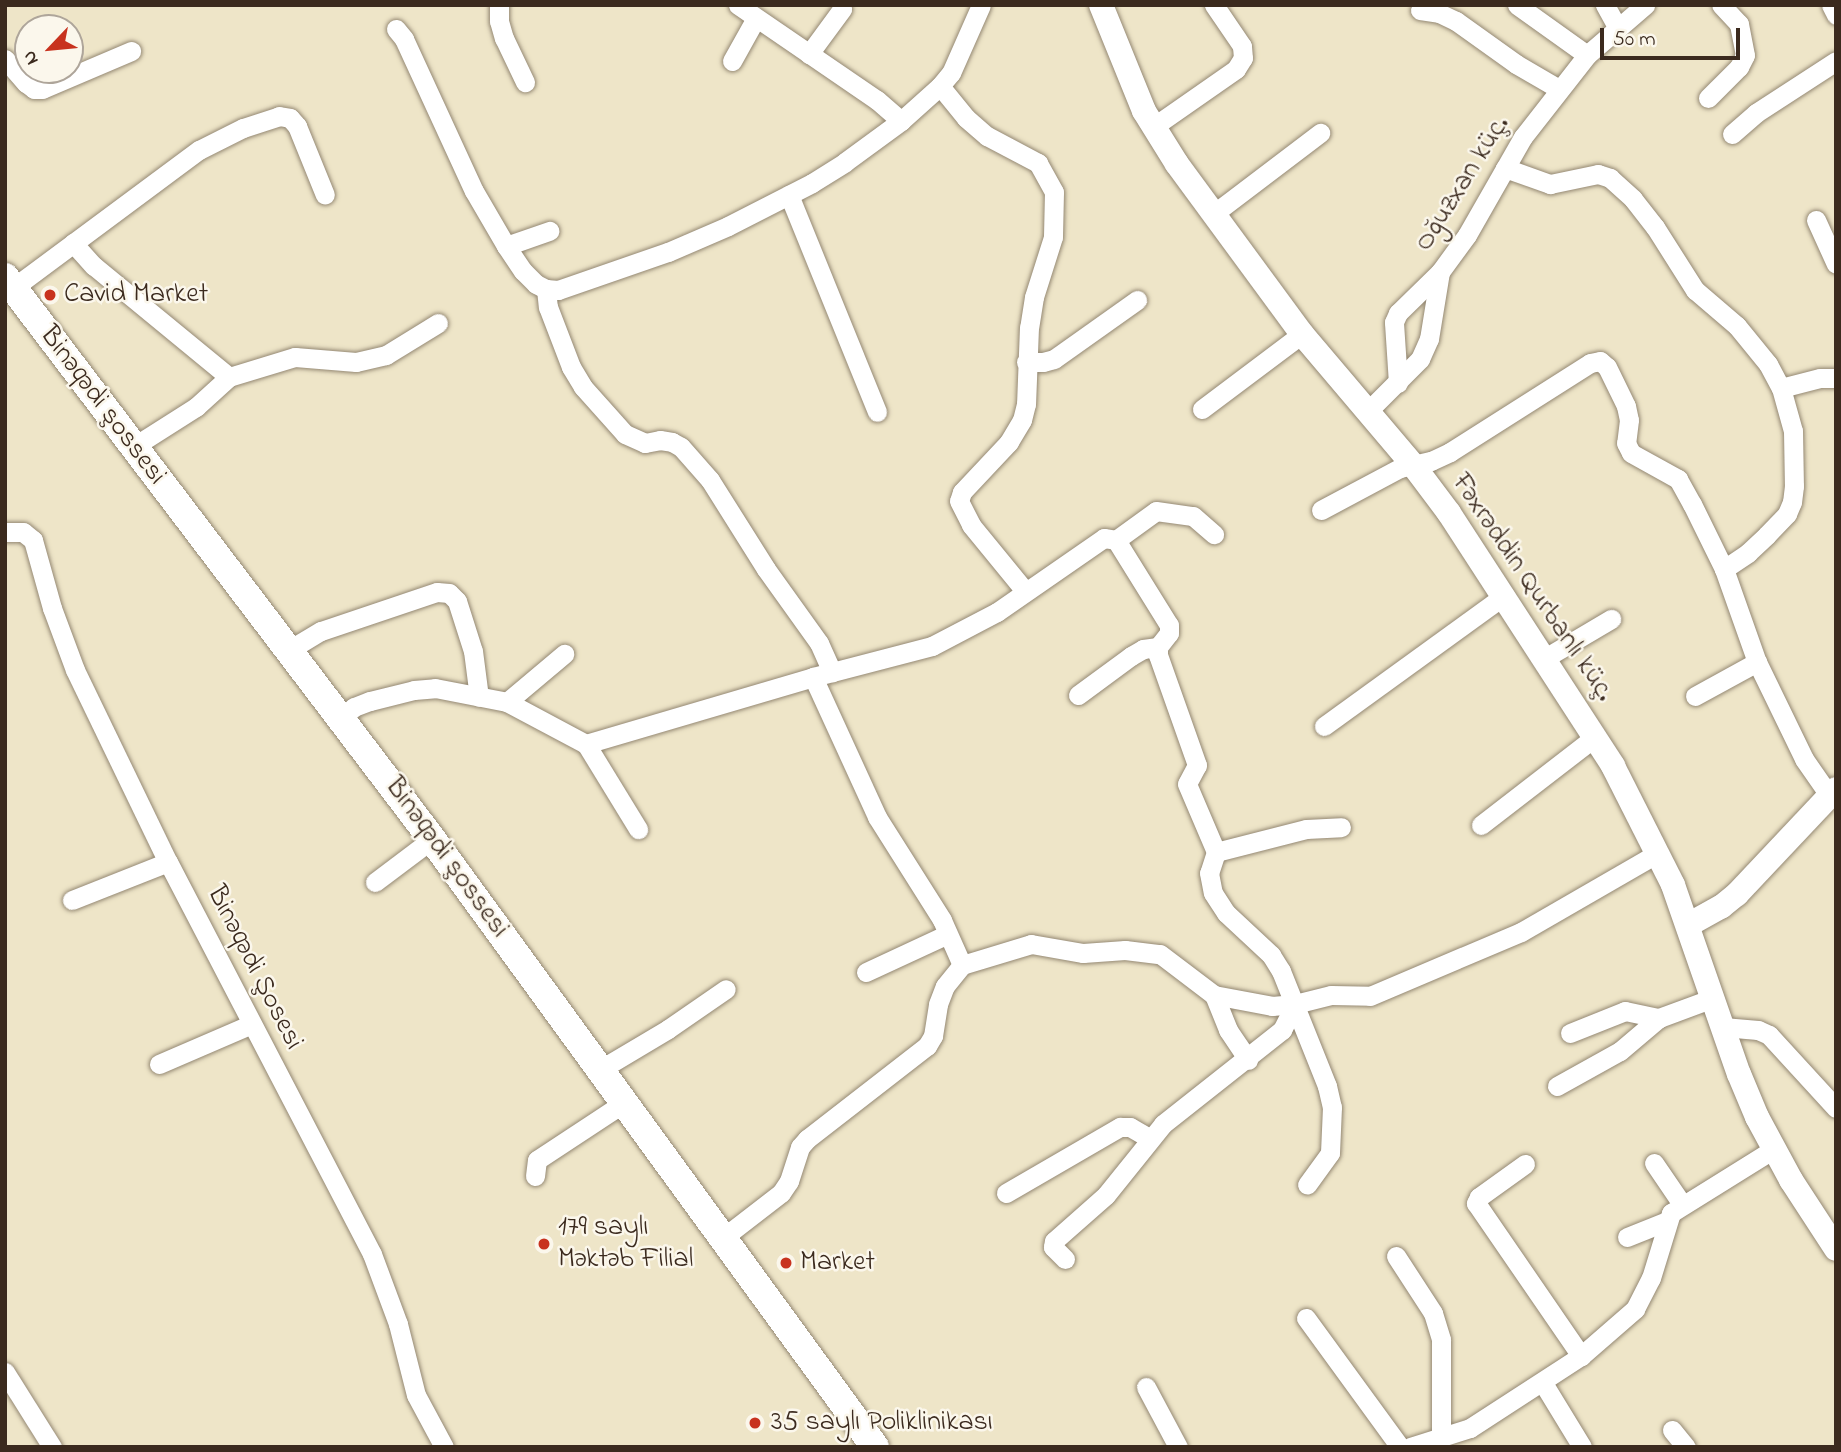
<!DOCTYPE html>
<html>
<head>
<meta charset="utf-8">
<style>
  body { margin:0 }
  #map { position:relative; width:1841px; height:1452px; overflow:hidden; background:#eee5c8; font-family:"Indie Flower",sans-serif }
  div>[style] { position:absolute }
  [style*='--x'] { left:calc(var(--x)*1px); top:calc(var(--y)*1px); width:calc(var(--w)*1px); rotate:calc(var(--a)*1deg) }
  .roads { filter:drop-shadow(0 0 2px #948873) drop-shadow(0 0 2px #948873) }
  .minor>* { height:19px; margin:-9.5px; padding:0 9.5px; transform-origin:9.5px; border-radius:9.5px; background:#fff }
  .tertiary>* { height:24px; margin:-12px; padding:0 12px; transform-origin:12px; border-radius:12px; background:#fff }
  .secondary>* { height:28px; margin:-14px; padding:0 14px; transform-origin:14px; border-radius:14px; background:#fff }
  .dots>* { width:19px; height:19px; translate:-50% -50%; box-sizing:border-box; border:4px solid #fbf7ec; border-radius:50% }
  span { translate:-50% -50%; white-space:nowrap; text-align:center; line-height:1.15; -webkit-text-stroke:5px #fbf7ec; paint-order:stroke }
  .street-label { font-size:28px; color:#3b2a1e }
  .poi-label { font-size:28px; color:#3b2a1e }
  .left { translate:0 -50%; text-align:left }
  .frame { position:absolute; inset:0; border:7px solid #3b2a1e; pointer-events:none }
  .north { position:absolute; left:14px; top:14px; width:70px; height:70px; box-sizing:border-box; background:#fbf7ec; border:2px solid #aea59a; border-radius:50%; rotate:244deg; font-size:19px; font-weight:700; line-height:28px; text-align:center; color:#3b2a1e }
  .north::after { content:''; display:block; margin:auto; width:24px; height:32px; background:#c8321e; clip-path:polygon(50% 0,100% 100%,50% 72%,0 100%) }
  .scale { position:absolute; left:1600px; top:28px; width:140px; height:32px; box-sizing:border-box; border:4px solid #3b2a1e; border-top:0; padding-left:9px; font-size:21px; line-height:24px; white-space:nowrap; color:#3b2a1e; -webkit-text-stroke:5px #fbf7ec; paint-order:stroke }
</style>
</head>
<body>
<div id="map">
  <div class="roads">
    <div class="minor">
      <div style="--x:499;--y:5;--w:16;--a:90"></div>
      <div style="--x:499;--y:21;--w:18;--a:74"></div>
      <div style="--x:504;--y:38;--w:49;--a:64.5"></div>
      <div style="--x:738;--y:5;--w:168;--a:34.4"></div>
      <div style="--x:877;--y:100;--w:32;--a:41"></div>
      <div style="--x:1517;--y:5;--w:86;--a:35.5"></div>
      <div style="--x:1605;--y:5;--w:25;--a:61"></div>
      <div style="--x:1831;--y:5;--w:11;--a:63"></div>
      <div style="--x:1420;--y:10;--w:19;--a:9"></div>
      <div style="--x:1439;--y:13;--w:19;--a:25"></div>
      <div style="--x:1456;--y:21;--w:74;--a:35.6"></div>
      <div style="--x:1516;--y:64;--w:50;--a:30.2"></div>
      <div style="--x:396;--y:29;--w:13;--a:51"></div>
      <div style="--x:404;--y:39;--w:167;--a:65.3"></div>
      <div style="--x:474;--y:191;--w:64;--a:59.8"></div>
      <div style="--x:506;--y:246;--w:30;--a:56"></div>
      <div style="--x:523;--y:271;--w:18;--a:45"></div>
      <div style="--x:536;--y:284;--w:11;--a:27"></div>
      <div style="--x:546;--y:289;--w:12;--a:5"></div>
      <div style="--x:558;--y:290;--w:116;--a:-19.1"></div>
      <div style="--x:668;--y:252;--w:65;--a:-23.4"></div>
      <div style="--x:728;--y:226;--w:94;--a:-27.1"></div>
      <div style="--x:812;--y:183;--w:39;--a:-32"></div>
      <div style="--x:845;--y:162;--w:69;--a:-36.2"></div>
      <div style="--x:901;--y:121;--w:52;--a:-41.9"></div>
      <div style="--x:940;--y:86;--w:17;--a:-50"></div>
      <div style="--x:951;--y:73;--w:74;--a:-66.2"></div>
      <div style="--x:809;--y:54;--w:56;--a:-53.7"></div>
      <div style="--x:5;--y:59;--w:32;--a:49"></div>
      <div style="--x:26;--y:83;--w:10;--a:37"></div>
      <div style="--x:34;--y:89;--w:8;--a:0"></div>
      <div style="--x:42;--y:89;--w:97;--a:-23.1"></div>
      <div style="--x:732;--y:61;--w:49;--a:-60.8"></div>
      <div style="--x:940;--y:86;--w:41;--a:50.9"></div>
      <div style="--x:966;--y:118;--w:28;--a:41"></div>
      <div style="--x:987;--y:136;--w:58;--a:27.9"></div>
      <div style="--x:1038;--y:163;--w:33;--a:61"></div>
      <div style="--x:1054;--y:192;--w:45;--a:91.3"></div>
      <div style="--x:1053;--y:237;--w:63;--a:107.6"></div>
      <div style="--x:1034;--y:297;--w:30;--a:99"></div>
      <div style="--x:1029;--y:327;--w:77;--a:92.2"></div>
      <div style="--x:1026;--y:404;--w:16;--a:104"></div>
      <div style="--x:1022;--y:420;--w:26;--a:121"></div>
      <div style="--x:1009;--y:442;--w:69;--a:133.2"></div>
      <div style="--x:962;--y:492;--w:9;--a:108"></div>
      <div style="--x:959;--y:501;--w:27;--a:63"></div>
      <div style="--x:971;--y:525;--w:85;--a:50.7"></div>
      <div style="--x:1708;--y:98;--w:44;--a:-45"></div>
      <div style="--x:1739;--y:67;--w:13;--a:-63"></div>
      <div style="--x:1745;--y:55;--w:32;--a:-101"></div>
      <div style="--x:1739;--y:24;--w:26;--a:-133"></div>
      <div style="--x:1153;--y:127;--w:101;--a:-34.9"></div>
      <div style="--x:1236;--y:69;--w:13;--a:-58"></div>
      <div style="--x:1243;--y:58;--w:12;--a:-95"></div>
      <div style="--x:1242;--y:46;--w:50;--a:-124.3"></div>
      <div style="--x:1732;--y:134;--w:32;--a:-41"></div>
      <div style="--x:1756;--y:113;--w:95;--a:-33"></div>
      <div style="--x:1505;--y:168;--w:48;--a:19.6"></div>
      <div style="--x:1550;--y:184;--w:49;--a:-11.8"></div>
      <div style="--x:1598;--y:174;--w:13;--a:18"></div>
      <div style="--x:1610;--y:178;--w:31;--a:42"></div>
      <div style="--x:1633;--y:199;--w:36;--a:52"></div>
      <div style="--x:1655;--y:227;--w:75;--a:57.6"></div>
      <div style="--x:1695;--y:290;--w:55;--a:40.6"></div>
      <div style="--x:1737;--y:326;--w:49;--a:50.8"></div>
      <div style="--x:1768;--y:364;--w:27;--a:62"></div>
      <div style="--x:1781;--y:388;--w:45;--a:74.4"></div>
      <div style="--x:1793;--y:431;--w:55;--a:89"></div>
      <div style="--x:1794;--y:486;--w:16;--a:97"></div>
      <div style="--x:1792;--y:502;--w:13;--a:113"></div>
      <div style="--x:1787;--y:514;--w:29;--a:134"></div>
      <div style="--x:1767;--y:535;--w:26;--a:137"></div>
      <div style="--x:1748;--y:553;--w:29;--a:146"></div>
      <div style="--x:789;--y:195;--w:234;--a:67.9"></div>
      <div style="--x:1212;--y:215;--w:136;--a:-37.2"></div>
      <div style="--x:1816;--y:220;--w:48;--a:65.6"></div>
      <div style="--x:73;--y:243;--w:31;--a:48"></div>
      <div style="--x:94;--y:266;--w:175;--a:39.4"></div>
      <div style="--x:506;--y:246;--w:46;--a:-19.2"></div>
      <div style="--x:13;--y:288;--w:232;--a:-36.6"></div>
      <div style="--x:199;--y:150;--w:49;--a:-26.6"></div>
      <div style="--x:243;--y:128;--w:38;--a:-18"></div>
      <div style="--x:279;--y:116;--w:11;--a:10"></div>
      <div style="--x:290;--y:118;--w:11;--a:49"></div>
      <div style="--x:297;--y:126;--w:74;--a:67.9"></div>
      <div style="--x:546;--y:289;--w:18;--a:84"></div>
      <div style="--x:548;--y:307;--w:64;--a:69"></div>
      <div style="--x:571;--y:367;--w:23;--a:59"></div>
      <div style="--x:583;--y:387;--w:63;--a:48.2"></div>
      <div style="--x:625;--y:434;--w:22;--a:24"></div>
      <div style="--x:645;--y:443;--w:15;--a:-11"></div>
      <div style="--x:660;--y:440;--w:12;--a:9"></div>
      <div style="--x:672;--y:442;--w:10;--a:29"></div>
      <div style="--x:681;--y:447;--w:44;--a:48.7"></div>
      <div style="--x:710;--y:480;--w:105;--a:57.8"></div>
      <div style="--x:766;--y:569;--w:91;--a:54.4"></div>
      <div style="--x:819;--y:643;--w:32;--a:66"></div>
      <div style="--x:1026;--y:362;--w:17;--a:0"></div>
      <div style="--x:1043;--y:362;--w:11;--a:-15"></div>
      <div style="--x:1054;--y:359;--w:102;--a:-35.4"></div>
      <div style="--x:1398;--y:383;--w:61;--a:-93.8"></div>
      <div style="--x:1394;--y:322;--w:10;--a:-66"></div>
      <div style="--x:1398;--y:313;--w:59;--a:-44.3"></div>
      <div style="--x:1781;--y:388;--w:40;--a:-14.4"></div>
      <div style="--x:1820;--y:378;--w:16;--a:0"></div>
      <div style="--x:1202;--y:409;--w:125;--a:-36.9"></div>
      <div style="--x:1367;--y:412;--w:75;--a:-45"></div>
      <div style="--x:1420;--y:359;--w:22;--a:-66"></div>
      <div style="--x:1429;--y:339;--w:68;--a:-80.7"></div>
      <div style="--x:1440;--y:272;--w:46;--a:-53.9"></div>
      <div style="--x:1467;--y:235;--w:113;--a:-60.3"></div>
      <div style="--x:1523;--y:137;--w:104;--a:-52"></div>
      <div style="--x:1587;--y:55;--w:77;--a:-40.8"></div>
      <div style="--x:133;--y:447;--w:75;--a:-32.4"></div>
      <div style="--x:196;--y:407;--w:45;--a:-42.3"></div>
      <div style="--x:229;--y:377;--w:69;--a:-16.9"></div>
      <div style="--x:295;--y:357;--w:61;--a:4.7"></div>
      <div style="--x:356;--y:362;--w:31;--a:-13"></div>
      <div style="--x:386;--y:355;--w:61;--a:-31.6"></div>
      <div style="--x:1321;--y:510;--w:89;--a:-28"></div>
      <div style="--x:1400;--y:468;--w:32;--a:-13"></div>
      <div style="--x:1431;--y:461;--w:21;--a:-25"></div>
      <div style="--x:1450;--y:452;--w:166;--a:-32.4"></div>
      <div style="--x:1590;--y:363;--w:10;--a:-11"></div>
      <div style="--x:1600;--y:361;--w:9;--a:41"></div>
      <div style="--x:1607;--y:367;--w:43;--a:64"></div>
      <div style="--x:1626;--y:406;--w:14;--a:78"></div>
      <div style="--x:1629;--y:420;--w:23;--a:97"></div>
      <div style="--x:1626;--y:443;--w:11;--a:63"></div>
      <div style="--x:1631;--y:453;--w:54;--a:29"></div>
      <div style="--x:1678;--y:479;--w:29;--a:61"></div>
      <div style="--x:1692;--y:504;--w:72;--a:63.8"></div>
      <div style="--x:1724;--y:569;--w:99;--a:70.5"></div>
      <div style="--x:1757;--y:662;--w:108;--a:64.1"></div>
      <div style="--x:1804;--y:759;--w:44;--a:55.2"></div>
      <div style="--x:5;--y:532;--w:18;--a:0"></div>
      <div style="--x:23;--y:532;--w:13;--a:39"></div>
      <div style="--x:33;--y:540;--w:71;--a:74.4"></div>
      <div style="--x:52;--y:608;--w:66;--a:69.6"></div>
      <div style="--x:75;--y:670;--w:213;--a:64.2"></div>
      <div style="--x:168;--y:862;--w:442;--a:62.5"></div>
      <div style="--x:372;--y:1254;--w:75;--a:69.6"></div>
      <div style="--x:398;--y:1324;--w:73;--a:75.8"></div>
      <div style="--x:416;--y:1395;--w:59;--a:61.7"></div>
      <div style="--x:1116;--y:540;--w:49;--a:-35.9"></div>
      <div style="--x:1156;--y:511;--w:37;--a:8"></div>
      <div style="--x:1193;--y:516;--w:28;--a:41"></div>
      <div style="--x:289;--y:650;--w:37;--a:-31"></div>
      <div style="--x:321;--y:631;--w:122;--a:-18.6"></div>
      <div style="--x:437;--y:592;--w:12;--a:5"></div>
      <div style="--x:449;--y:593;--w:11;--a:45"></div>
      <div style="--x:457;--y:601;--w:52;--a:72.3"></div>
      <div style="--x:473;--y:651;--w:46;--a:82.6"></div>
      <div style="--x:1545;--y:658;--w:77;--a:-30.6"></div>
      <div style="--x:813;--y:677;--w:154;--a:65.4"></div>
      <div style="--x:877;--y:817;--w:122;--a:57.7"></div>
      <div style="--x:942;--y:920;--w:49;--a:66"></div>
      <div style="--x:1078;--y:695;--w:66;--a:-36.3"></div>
      <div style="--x:1131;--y:656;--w:14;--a:-30"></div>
      <div style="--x:1143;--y:649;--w:15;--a:-8"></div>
      <div style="--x:1695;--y:696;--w:71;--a:-28.7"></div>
      <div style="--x:507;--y:702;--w:75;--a:-40.1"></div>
      <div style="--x:342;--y:718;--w:16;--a:-43"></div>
      <div style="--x:354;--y:707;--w:17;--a:-21"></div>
      <div style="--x:370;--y:701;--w:45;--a:-14"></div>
      <div style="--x:414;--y:690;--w:21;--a:-5"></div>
      <div style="--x:435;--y:688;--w:73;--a:11"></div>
      <div style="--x:507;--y:702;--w:89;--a:28"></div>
      <div style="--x:586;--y:744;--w:237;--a:-16.4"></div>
      <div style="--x:813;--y:677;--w:123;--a:-14.6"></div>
      <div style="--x:932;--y:646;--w:73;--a:-27.6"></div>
      <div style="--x:997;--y:612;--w:130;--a:-34.7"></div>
      <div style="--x:1104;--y:538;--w:12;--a:9"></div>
      <div style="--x:1116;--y:540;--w:100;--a:58.1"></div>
      <div style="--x:1169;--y:625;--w:8;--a:90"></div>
      <div style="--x:1169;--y:633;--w:18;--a:128"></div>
      <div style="--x:1158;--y:647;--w:8;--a:90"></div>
      <div style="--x:1158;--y:655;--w:117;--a:70.5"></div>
      <div style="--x:1197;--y:765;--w:21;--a:118"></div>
      <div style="--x:1187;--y:784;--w:74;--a:66.9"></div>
      <div style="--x:1216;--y:852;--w:22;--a:108"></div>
      <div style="--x:1209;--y:873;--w:20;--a:79"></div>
      <div style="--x:1213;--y:893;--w:24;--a:57"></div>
      <div style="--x:1226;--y:913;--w:62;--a:43"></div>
      <div style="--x:1271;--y:955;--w:19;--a:58"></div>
      <div style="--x:1281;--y:971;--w:124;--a:68.2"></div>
      <div style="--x:1327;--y:1086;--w:22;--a:77"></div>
      <div style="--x:1332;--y:1107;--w:46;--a:92.5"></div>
      <div style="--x:1330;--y:1153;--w:39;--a:126"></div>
      <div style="--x:1324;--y:726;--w:223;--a:-35.9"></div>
      <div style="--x:586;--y:744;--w:100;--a:58.5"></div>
      <div style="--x:1481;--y:825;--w:144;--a:-37.7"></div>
      <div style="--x:1216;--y:852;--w:93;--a:-14.3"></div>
      <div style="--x:1306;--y:829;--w:35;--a:-3"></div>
      <div style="--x:375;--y:882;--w:71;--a:-37"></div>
      <div style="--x:72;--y:900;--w:103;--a:-21.6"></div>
      <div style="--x:866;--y:972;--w:90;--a:-24.9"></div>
      <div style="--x:1214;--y:995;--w:38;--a:68"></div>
      <div style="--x:1228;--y:1030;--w:36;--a:56"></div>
      <div style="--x:1723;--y:1027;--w:35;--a:5"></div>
      <div style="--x:1758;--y:1030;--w:12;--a:24"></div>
      <div style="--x:1769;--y:1035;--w:99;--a:47.5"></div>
      <div style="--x:1570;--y:1033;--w:59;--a:-21.8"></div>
      <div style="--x:1625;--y:1011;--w:35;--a:12"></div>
      <div style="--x:159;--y:1064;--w:101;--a:-23.3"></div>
      <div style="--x:601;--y:1069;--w:78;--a:-30.8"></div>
      <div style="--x:668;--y:1029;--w:70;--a:-34.6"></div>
      <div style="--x:1557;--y:1086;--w:72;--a:-29.1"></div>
      <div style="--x:1620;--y:1051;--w:51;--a:-40.2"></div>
      <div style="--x:1659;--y:1018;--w:58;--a:-20.3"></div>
      <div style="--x:1654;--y:1163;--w:50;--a:55.7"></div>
      <div style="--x:1525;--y:1164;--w:57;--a:144.3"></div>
      <div style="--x:1479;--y:1197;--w:7;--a:117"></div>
      <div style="--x:1476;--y:1203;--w:186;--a:55.5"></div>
      <div style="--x:535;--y:1176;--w:16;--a:-83"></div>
      <div style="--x:537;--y:1160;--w:105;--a:-33.4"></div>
      <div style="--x:1006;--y:1193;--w:132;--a:-30.1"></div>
      <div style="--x:1120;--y:1127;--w:10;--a:0"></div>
      <div style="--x:1130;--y:1127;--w:22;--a:30"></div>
      <div style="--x:724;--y:1237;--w:72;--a:-37.7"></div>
      <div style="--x:781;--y:1193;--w:14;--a:-56"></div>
      <div style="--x:789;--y:1181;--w:36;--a:-72"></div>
      <div style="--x:800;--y:1147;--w:11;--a:-49"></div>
      <div style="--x:807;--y:1139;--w:152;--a:-37.8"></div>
      <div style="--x:927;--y:1046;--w:12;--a:-59"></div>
      <div style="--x:933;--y:1036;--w:32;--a:-81"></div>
      <div style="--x:938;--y:1004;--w:19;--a:-69"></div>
      <div style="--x:945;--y:986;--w:27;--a:-51"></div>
      <div style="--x:962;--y:965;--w:72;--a:-16.9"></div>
      <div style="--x:1031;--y:944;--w:53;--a:9.8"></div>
      <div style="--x:1083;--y:953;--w:42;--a:-4.1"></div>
      <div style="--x:1125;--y:950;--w:35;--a:7"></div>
      <div style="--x:1160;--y:954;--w:68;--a:37.2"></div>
      <div style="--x:1214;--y:995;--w:59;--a:10.7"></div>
      <div style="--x:1272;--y:1006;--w:23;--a:-5"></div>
      <div style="--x:1295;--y:1004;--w:37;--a:-14"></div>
      <div style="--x:1331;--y:995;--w:39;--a:1"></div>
      <div style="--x:1370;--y:996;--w:164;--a:-23"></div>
      <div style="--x:1521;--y:932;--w:158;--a:-30"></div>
      <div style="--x:1627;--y:1237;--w:43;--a:-21.8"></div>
      <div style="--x:1396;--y:1256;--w:68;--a:57"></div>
      <div style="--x:1433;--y:1313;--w:28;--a:73"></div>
      <div style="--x:1441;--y:1340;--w:95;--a:90"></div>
      <div style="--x:1065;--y:1259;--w:17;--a:-135"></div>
      <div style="--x:1053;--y:1247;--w:6;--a:-81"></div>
      <div style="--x:1054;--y:1241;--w:69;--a:-41.5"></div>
      <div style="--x:1106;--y:1195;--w:91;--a:-51.2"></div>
      <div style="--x:1163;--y:1124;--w:152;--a:-38.3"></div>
      <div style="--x:1282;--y:1030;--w:29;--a:-63"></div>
      <div style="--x:1306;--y:1318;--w:160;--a:53.9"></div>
      <div style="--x:5;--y:1372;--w:89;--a:57.9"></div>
      <div style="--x:1543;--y:1383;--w:75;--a:58.6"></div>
      <div style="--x:1146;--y:1387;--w:68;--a:61.9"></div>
      <div style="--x:1672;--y:1430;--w:22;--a:51"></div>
      <div style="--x:1410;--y:1447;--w:63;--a:-17.6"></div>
      <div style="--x:1470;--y:1428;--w:132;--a:-33"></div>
      <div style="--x:1581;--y:1356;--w:72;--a:-41"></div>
      <div style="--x:1635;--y:1309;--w:35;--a:-63"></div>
      <div style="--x:1651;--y:1278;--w:68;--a:-72.9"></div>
      <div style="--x:1671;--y:1213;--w:121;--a:-31.9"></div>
    </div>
    <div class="tertiary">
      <div style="--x:1101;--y:5;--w:114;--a:67.9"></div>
      <div style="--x:1144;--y:111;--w:62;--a:58.1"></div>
      <div style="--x:1177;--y:164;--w:211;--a:53.7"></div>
      <div style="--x:1302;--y:334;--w:172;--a:49.7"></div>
      <div style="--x:1413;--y:465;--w:60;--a:53.1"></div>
      <div style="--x:1449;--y:513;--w:302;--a:57"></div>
      <div style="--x:1613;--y:766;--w:133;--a:63.2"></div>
      <div style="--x:1673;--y:885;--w:200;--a:70.8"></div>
      <div style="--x:1739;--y:1074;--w:47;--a:67.3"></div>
      <div style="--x:1757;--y:1117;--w:72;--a:61.6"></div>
      <div style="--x:1791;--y:1180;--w:82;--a:56.9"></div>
      <div style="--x:1688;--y:925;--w:38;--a:-29"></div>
      <div style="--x:1721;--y:907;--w:21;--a:-39"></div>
      <div style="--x:1737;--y:894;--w:144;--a:-46.7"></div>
    </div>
    <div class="secondary">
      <div style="--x:5;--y:277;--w:706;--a:52.77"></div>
      <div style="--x:432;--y:839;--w:752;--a:53.92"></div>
    </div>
  </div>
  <div class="dots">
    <div style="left:50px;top:295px;background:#c8321e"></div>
    <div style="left:544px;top:1244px;background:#c8321e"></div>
    <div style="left:786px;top:1263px;background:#c8321e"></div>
    <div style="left:755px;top:1423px;background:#c8321e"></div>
  </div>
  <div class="street-label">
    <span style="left:1463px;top:184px;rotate:-58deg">Oğuzxan küç.</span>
    <span style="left:102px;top:406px;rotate:53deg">Binəqədi şossesi</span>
    <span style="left:1532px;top:588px;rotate:56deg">Fəxrəddin Qurbanlı küç.</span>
    <span style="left:446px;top:858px;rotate:54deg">Binəqədi şossesi</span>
    <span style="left:254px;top:968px;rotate:63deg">Binəqədi Şosesi</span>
  </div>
  <div class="poi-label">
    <span class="left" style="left:64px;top:295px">Cavid Market</span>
    <span class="left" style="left:558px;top:1244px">179 saylı<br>Məktəb Filial</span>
    <span class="left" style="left:800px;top:1263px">Market</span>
    <span class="left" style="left:771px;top:1423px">35 saylı Poliklinikası</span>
  </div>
  <div class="frame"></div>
  <div class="north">N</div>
  <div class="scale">50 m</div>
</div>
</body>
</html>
